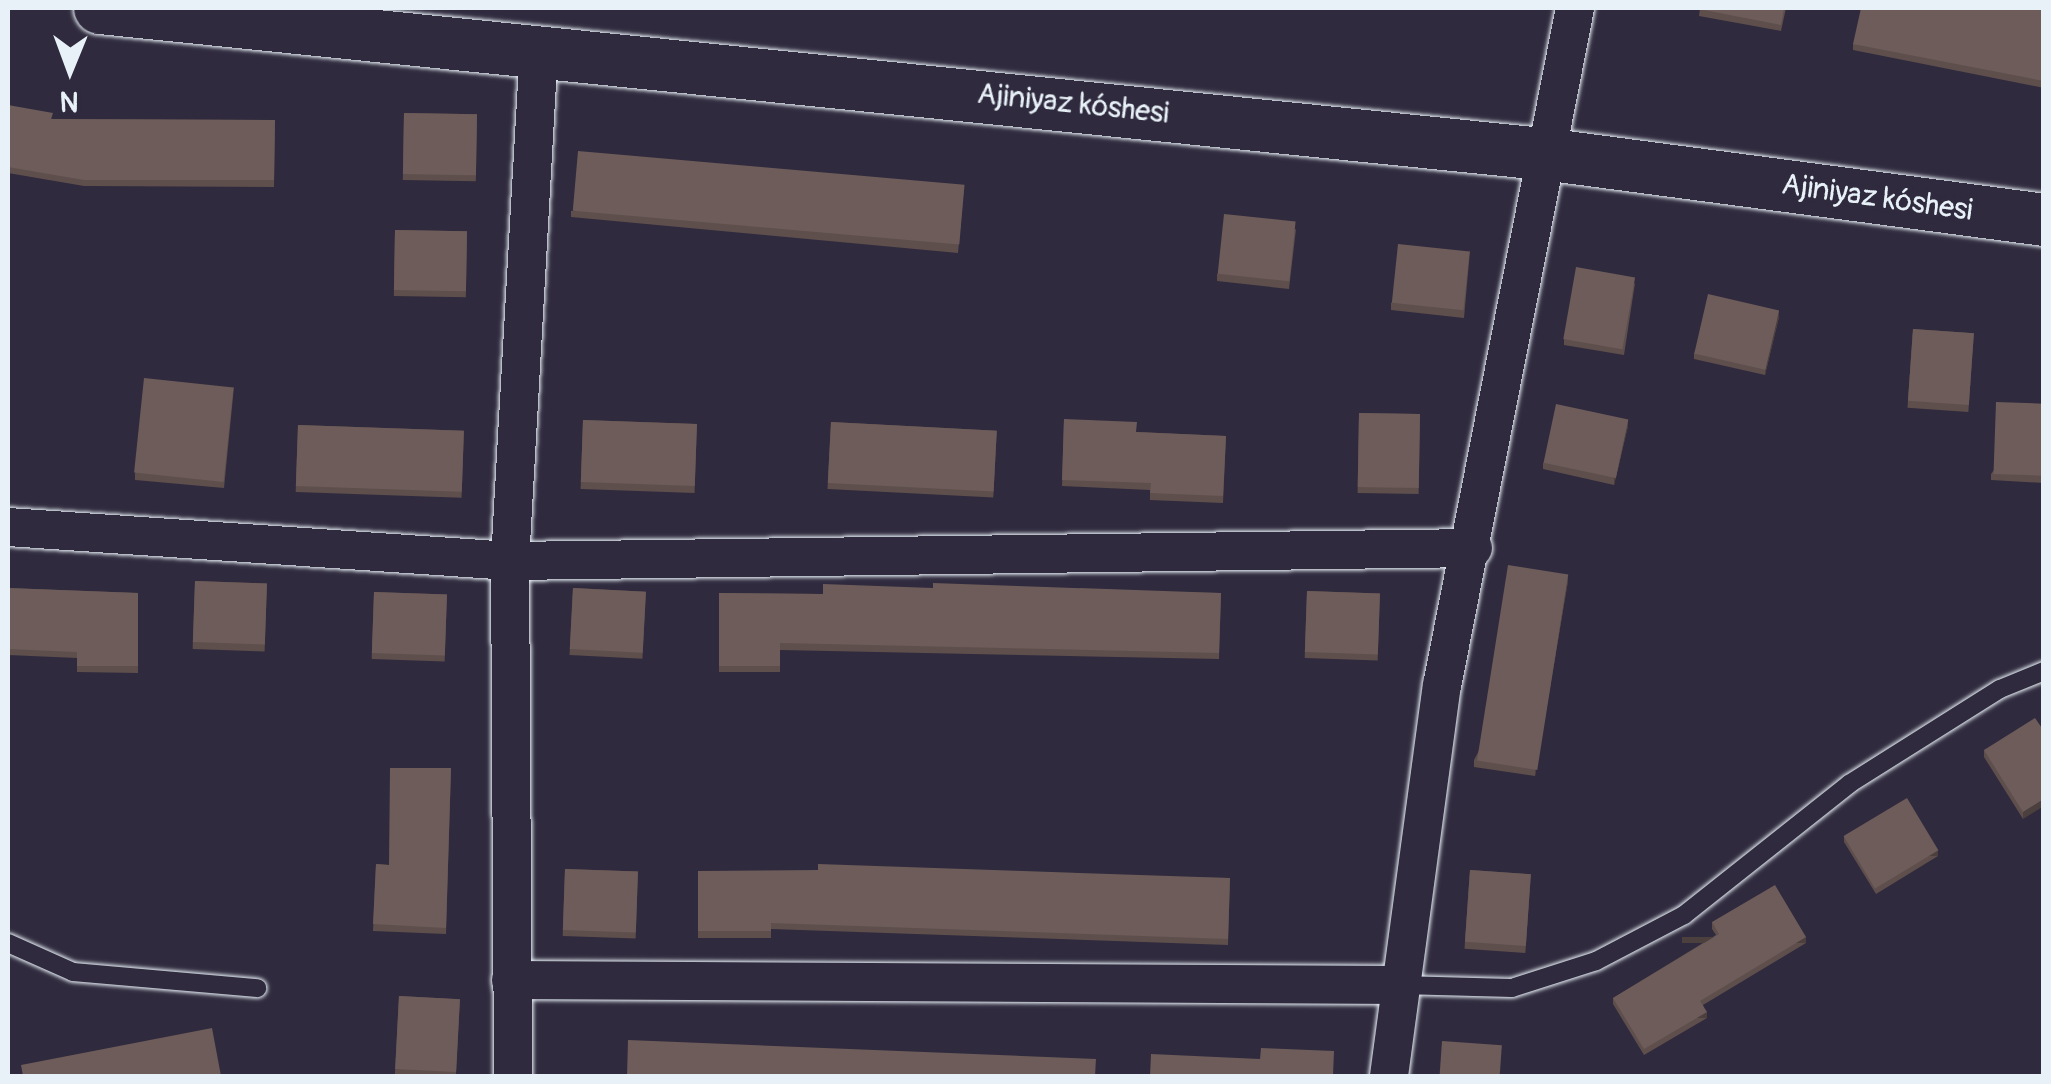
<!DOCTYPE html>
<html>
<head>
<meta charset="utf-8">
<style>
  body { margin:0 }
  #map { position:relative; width:2051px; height:1084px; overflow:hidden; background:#2f2a3d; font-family:Pangolin,sans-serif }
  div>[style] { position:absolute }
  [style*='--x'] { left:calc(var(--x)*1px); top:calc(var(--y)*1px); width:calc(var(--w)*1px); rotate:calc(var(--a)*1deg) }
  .roads { filter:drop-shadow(0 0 2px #e8f1f8) drop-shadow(0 0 2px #e8f1f8) }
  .lane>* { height:18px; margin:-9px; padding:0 9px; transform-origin:9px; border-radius:9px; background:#2f2a3d }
  .street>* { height:38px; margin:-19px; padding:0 19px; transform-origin:19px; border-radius:19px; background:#2f2a3d }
  .secondary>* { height:52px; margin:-26px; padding:0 26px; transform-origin:26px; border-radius:26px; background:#2f2a3d }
  .wall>* { inset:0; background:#5e4f4d; transform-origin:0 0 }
  .shaded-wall>* { inset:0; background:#4c403f; transform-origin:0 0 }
  .building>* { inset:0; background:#6d5c5a; transform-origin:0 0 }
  span { translate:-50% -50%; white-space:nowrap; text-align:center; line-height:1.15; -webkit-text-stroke:10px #2f2a3d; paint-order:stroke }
  .street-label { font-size:30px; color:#e8f1f8 }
  .frame { position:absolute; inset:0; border:10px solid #e8f1f8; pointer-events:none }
  .north { position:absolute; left:20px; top:20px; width:100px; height:100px; -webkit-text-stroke:8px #2f2a3d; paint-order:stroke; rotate:181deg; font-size:28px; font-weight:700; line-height:40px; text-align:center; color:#e8f1f8 }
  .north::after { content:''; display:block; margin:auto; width:35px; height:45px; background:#e8f1f8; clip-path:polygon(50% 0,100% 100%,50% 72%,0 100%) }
</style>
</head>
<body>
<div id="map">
  <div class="roads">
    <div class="lane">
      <div style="--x:8;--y:943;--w:71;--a:24"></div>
      <div style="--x:73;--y:972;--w:185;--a:5"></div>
      <div style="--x:1400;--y:985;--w:112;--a:1.5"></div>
      <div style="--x:1512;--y:988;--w:88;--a:-17.8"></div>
      <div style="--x:1596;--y:961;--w:99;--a:-27.6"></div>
      <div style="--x:1684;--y:915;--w:211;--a:-38.4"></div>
      <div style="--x:1849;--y:784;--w:178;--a:-32.2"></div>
      <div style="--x:2000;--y:689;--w:48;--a:-22.2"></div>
    </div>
    <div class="street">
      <div style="--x:8;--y:527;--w:503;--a:3.87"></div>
      <div style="--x:510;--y:561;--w:963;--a:-0.77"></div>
      <div style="--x:511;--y:980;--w:889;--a:0.32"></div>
      <div style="--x:513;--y:1076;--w:515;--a:-90.33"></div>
      <div style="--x:510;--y:561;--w:515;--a:-86.77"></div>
      <div style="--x:1389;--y:1076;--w:394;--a:-82.3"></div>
      <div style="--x:1442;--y:686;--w:691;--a:-78.9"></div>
    </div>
    <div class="secondary">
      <div style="--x:100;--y:8;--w:1458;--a:5.78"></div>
      <div style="--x:1551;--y:155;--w:497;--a:7.5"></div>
    </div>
  </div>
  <div class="wall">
    <div style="clip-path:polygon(1700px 8px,1786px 8px,1781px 31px,1699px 16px)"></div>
    <div style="clip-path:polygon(2044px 8px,2044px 88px,1853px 50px,1853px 44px)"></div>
    <div style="clip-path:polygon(8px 105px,53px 119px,275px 120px,274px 187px,84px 186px,8px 173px)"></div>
    <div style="left:404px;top:113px;width:73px;height:67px;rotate:1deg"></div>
    <div style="clip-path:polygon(964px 187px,958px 253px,571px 217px,571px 211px)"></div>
    <div style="clip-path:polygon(1296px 229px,1289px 289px,1217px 281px,1217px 274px)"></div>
    <div style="left:395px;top:230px;width:72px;height:66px;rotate:1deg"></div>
    <div style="clip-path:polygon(1470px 251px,1464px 318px,1391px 310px,1391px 303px)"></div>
    <div style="clip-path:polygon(1635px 283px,1624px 355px,1564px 345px,1564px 339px)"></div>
    <div style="clip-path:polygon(1779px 317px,1765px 375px,1694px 359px,1694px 353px)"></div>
    <div style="left:1913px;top:329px;width:61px;height:79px;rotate:4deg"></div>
    <div style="clip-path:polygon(234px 387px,224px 488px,135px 480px,135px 473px)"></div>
    <div style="clip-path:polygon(2044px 404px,2044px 483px,1991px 480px,1991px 474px)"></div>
    <div style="left:1420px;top:414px;width:80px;height:61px;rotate:91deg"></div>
    <div style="clip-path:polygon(1064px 419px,1137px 432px,1226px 436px,1223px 503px,1150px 500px,1150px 490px,1062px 486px)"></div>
    <div style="left:583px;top:420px;width:114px;height:69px;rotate:2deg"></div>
    <div style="left:831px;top:422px;width:166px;height:67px;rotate:3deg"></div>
    <div style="left:298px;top:425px;width:166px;height:67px;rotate:2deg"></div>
    <div style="clip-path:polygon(1628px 426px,1614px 485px,1543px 469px,1543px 463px)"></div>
    <div style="left:195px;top:581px;width:72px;height:68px;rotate:2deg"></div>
    <div style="clip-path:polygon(1568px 581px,1535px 776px,1474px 767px,1474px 760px)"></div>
    <div style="clip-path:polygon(8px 588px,138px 593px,138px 673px,77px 672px,77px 658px,8px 655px)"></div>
    <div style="left:573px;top:588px;width:73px;height:67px;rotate:3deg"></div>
    <div style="clip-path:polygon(933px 588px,1221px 593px,1219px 659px,780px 650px,780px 672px,719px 672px,719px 593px,823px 594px)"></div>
    <div style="left:1307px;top:591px;width:73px;height:67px;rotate:2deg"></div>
    <div style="left:374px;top:592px;width:73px;height:67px;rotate:2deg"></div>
    <div style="clip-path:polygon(2044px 731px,2023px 819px,1984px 757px,1984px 750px)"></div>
    <div style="clip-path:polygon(451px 768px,446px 934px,373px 931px,376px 864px,389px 865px)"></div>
    <div style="clip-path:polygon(1844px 836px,1938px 856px,1876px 894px,1844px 842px)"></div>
    <div style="left:565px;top:869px;width:73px;height:67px;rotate:2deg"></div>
    <div style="left:1470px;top:870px;width:61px;height:79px;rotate:4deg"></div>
    <div style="clip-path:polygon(698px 871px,1230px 878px,1228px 945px,771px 929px,771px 938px,698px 938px)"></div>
    <div style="clip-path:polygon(1712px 922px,1806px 943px,1703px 1005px,1707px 1018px,1644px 1055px,1613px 1004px,1613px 998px,1716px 935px,1712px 929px)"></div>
    <div style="left:399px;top:996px;width:61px;height:79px;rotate:3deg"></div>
  </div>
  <div class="shaded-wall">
    <div style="clip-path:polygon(1779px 311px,1779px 317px,1765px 375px,1765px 369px)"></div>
    <div style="clip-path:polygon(1628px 419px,1628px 426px,1614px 485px,1614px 478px)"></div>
    <div style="clip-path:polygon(1568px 574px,1568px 581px,1535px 776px,1535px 770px)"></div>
    <div style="clip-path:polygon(2044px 799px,2044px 806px,2023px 819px,2023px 812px)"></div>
    <div style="left:1938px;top:850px;width:6px;height:73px;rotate:90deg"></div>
    <div style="left:1806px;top:937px;width:6px;height:124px;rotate:90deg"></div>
    <div style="left:1707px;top:1012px;width:6px;height:73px;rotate:90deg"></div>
  </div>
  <div class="building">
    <div style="clip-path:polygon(1700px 8px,1784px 8px,1781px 25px,1699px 9px)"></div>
    <div style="clip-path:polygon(1861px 8px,2044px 8px,2044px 81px,1853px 44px)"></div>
    <div style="clip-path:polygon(8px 105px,53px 113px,51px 119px,275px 120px,274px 180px,84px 180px,8px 167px)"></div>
    <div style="left:404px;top:113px;width:73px;height:61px;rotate:1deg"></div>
    <div style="left:578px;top:151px;width:388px;height:60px;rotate:5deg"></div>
    <div style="left:1224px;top:214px;width:72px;height:60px;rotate:6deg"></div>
    <div style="left:395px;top:230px;width:72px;height:60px;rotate:1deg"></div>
    <div style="left:1398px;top:244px;width:72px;height:59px;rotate:6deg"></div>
    <div style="left:1576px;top:267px;width:60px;height:73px;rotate:10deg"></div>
    <div style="left:1708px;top:294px;width:73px;height:61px;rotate:13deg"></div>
    <div style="left:1913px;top:329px;width:61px;height:72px;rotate:4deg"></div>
    <div style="left:144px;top:378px;width:90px;height:95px;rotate:6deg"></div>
    <div style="left:1996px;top:402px;width:48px;height:72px;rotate:2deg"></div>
    <div style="left:1556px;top:404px;width:74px;height:60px;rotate:12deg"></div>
    <div style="left:1420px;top:414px;width:74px;height:61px;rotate:91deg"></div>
    <div style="clip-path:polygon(1064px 419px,1137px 422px,1136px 432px,1226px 436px,1223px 496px,1150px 493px,1151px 483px,1062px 480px)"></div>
    <div style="left:583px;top:420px;width:114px;height:62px;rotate:2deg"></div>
    <div style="left:831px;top:422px;width:166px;height:61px;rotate:3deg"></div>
    <div style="left:298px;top:425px;width:166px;height:61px;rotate:2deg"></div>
    <div style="left:1508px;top:565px;width:61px;height:198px;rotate:9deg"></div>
    <div style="left:195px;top:581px;width:72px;height:61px;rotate:2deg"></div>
    <div style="clip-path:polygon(933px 583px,1221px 593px,1219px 653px,780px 643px,780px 666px,719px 666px,719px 593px,823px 594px,823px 584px,933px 588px)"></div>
    <div style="clip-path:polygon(8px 588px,138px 593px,138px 666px,77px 666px,77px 652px,8px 649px)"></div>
    <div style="left:573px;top:588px;width:73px;height:61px;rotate:3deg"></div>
    <div style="left:1307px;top:591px;width:73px;height:61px;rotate:2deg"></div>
    <div style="left:374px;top:592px;width:73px;height:61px;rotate:2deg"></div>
    <div style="clip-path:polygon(2035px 718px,2044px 731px,2044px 799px,2023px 812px,1984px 750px)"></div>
    <div style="clip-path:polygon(390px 768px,451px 768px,446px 928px,373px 924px,376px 864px,389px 865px)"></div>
    <div style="left:1907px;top:798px;width:61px;height:74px;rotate:59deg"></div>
    <div style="clip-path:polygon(818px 864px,1230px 878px,1228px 939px,771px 923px,771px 931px,698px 931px,698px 871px,818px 870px)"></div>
    <div style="left:565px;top:869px;width:73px;height:61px;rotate:2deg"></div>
    <div style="left:1470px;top:870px;width:61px;height:72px;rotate:4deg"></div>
    <div style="clip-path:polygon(1775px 885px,1806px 937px,1700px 1001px,1707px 1012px,1644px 1049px,1613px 998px,1719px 934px,1712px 922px)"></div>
    <div style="left:399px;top:996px;width:61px;height:73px;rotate:3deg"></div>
    <div style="clip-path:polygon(212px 1028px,221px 1076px,23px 1076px,21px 1065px)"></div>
    <div style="clip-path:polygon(628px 1040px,1096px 1059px,1095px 1076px,627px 1076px)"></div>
    <div style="left:1442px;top:1041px;width:60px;height:35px;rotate:4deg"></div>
    <div style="clip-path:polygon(1261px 1048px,1334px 1051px,1333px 1076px,1150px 1076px,1151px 1054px,1260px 1059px)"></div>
  </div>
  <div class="street-label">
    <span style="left:1073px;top:104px;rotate:6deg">Ajiniyaz kóshesi</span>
    <span style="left:1877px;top:198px;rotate:8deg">Ajiniyaz kóshesi</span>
  </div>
  <div class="frame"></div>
  <div class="north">N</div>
</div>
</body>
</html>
